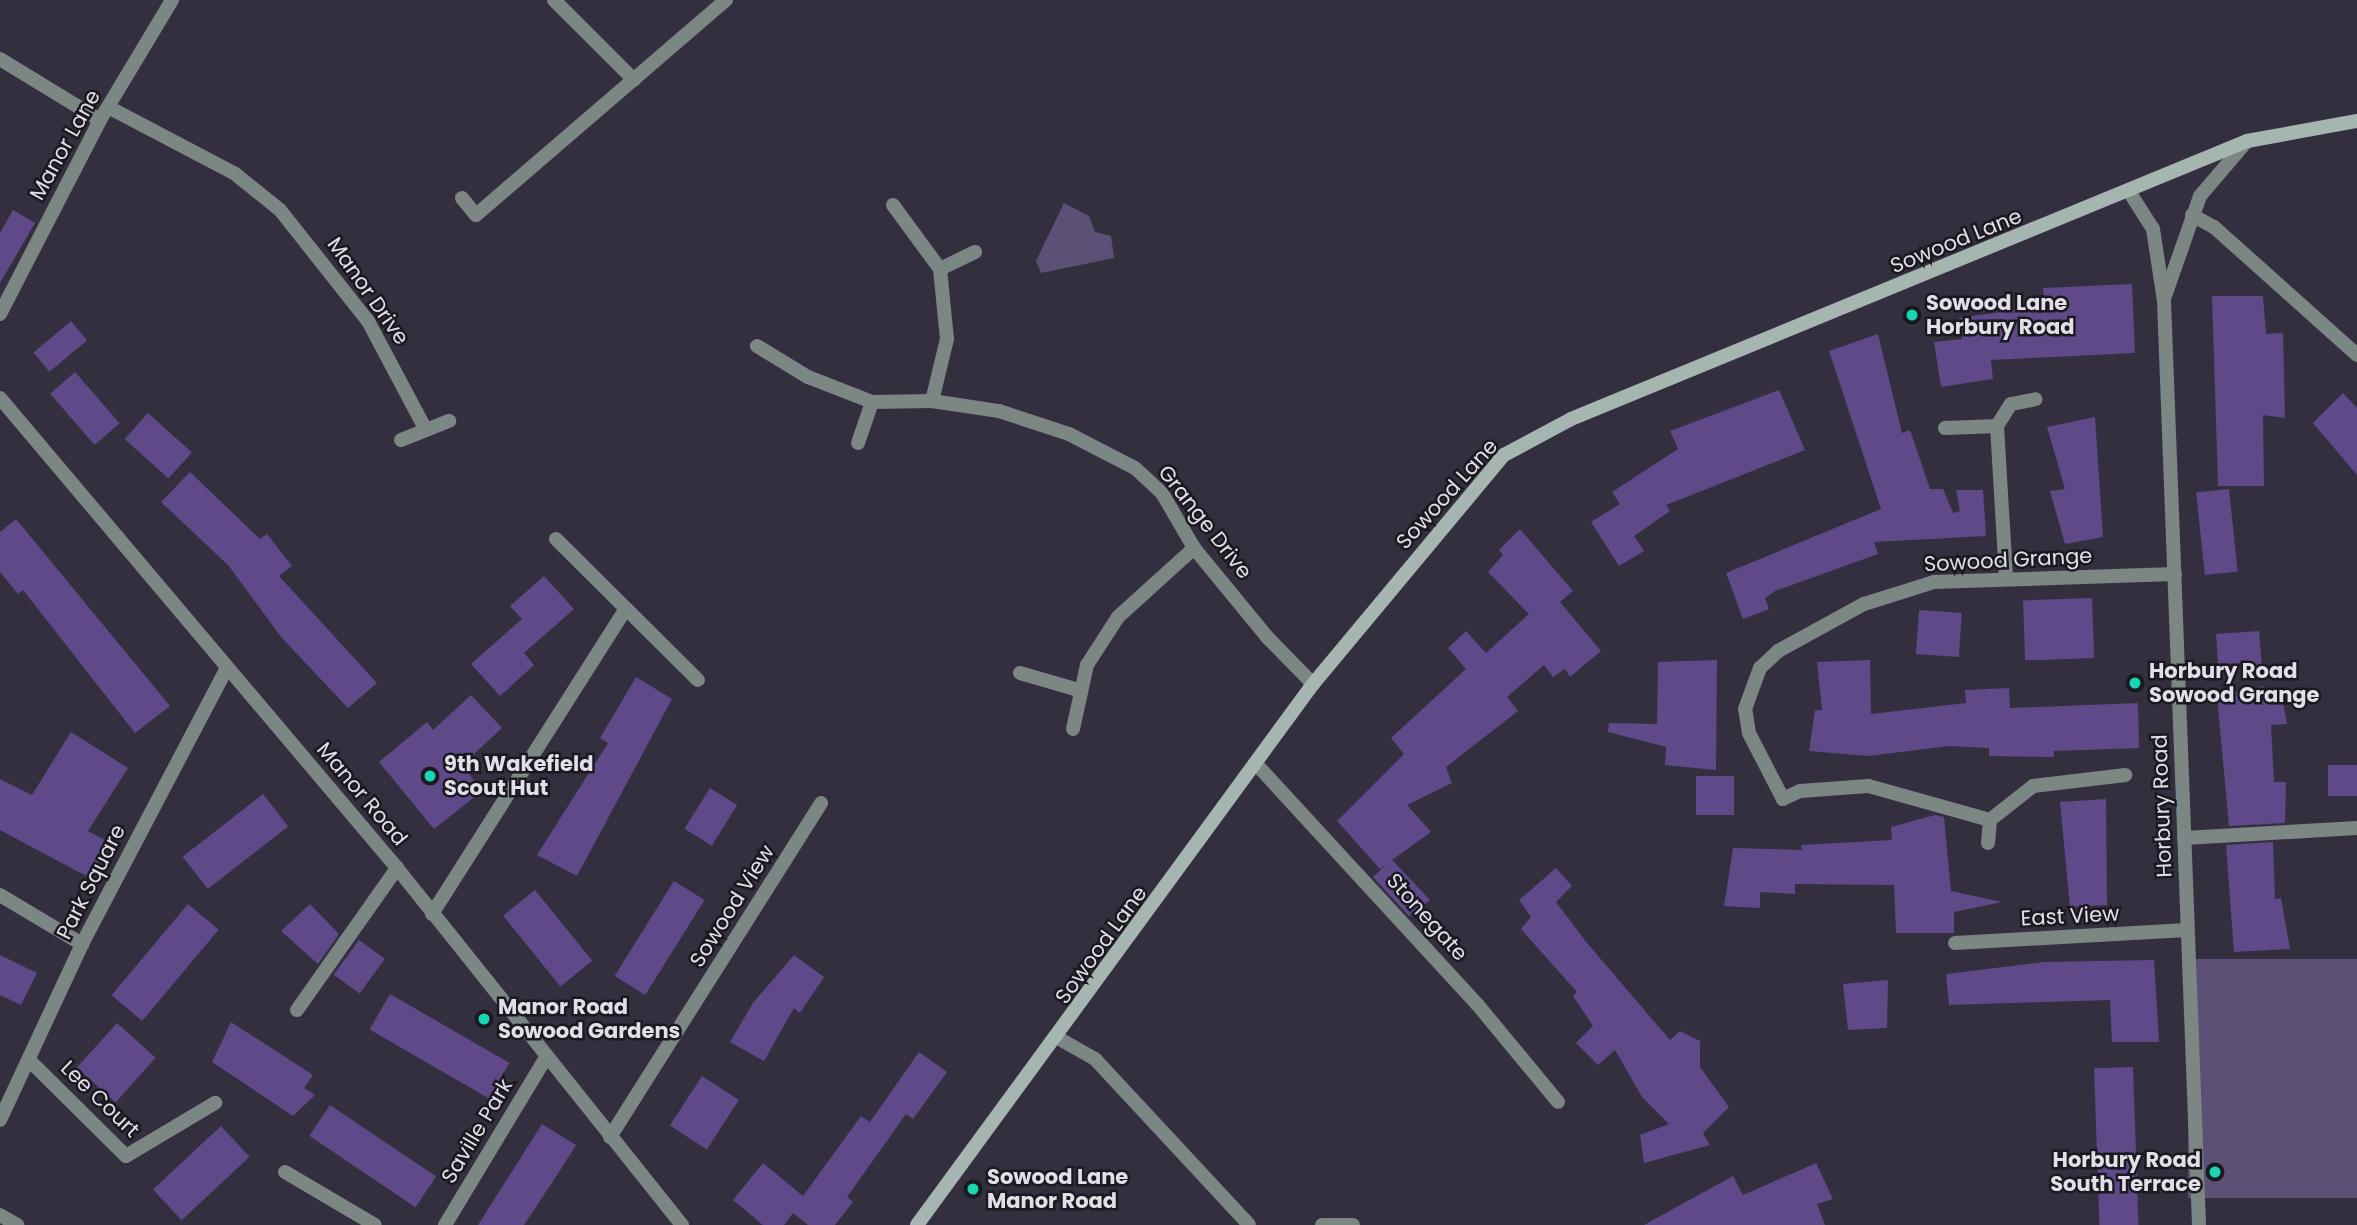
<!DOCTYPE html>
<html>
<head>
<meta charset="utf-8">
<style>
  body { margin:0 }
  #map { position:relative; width:2357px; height:1225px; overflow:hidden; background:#342f3f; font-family:Poppins,sans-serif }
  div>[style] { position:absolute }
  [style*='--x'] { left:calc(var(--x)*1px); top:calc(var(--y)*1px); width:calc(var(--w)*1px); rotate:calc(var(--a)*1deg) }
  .green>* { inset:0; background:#5c5077; transform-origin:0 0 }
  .building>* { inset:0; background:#5f4989; transform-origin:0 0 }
  .service>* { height:14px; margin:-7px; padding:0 7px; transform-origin:7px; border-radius:7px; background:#7c8683 }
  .minor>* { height:14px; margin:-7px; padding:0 7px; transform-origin:7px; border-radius:7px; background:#7c8683 }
  .tertiary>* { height:14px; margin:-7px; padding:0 7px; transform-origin:7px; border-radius:7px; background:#7c8683 }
  .secondary>* { height:14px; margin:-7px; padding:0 7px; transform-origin:7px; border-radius:7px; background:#a5b5b0 }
  .dots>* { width:19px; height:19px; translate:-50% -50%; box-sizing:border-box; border:4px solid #1b1920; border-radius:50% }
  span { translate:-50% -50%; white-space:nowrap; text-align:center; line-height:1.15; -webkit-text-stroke:5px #1b1920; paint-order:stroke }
  .street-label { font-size:21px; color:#e2dfe9 }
  .poi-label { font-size:21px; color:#e2dfe9; font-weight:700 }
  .left { translate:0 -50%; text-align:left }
  .right { translate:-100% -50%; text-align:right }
</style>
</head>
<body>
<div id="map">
  <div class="green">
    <div style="clip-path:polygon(1064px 203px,1089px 216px,1095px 232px,1111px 236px,1114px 258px,1041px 273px,1036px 261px)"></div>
    <div style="left:2357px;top:959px;width:239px;height:169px;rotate:90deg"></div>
  </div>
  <div class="building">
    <div style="clip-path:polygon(13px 210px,35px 223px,0 283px,0 233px)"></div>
    <div style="clip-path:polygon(2132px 284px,2135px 353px,1991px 360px,1993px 379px,1941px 387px,1934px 342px,1962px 339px,1959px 318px,2045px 306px,2043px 288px)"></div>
    <div style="clip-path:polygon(2212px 296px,2263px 296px,2266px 334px,2283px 333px,2285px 418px,2263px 415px,2264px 486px,2218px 486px)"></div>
    <div style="left:71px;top:321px;width:25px;height:49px;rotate:50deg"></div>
    <div style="clip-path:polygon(1878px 334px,1902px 433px,1910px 430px,1930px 489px,1943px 489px,1953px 513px,1960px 511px,1956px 490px,1983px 490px,1986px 536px,1874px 542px,1878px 554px,1775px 591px,1765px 598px,1769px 609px,1743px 619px,1726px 573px,1881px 509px,1829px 351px)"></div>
    <div style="left:75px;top:372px;width:68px;height:33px;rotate:49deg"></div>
    <div style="clip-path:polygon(1779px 390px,1805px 450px,1666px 505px,1670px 511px,1634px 536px,1644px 551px,1619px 566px,1591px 522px,1620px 504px,1612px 492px,1678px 449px,1670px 431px)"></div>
    <div style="clip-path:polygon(2343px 393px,2357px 408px,2357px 475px,2313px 423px)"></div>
    <div style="left:148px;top:413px;width:59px;height:35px;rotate:42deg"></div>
    <div style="clip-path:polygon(2095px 417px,2103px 537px,2065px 544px,2050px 491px,2065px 489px,2047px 427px)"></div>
    <div style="clip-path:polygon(190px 472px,260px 539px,267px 534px,292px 566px,279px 576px,377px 683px,348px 708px,282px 638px,228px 565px,161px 502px)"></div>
    <div style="left:2229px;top:489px;width:83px;height:33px;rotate:84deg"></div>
    <div style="clip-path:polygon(16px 519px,170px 706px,135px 733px,23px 590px,18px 594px,0 572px,0 532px)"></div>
    <div style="clip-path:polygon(1520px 529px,1573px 591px,1560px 602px,1601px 651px,1570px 677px,1565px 669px,1553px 677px,1544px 665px,1507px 697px,1518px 711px,1446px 767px,1452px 783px,1407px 805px,1431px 832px,1392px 860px,1430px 900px,1409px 916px,1373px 877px,1388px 863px,1380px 869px,1337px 821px,1404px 754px,1391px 738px,1466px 669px,1448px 648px,1466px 631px,1486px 653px,1529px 614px,1488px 572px,1503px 555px,1499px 550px)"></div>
    <div style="clip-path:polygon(544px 576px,574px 609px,524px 653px,534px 665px,500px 696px,471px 664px,522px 619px,510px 606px)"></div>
    <div style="left:2092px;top:598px;width:60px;height:69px;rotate:88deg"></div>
    <div style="left:1919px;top:610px;width:43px;height:44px;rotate:4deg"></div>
    <div style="clip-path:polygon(2259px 631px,2262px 666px,2218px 664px,2216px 634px)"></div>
    <div style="clip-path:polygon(1717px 660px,1716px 770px,1665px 765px,1666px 747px,1608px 732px,1609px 723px,1657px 724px,1658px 662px)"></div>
    <div style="clip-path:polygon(1870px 660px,1871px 714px,1966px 703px,1965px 690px,2009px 688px,2010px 708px,2138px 703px,2139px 748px,2054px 751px,2054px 757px,1989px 756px,1989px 748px,1949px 746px,1868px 756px,1809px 751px,1815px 710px,1822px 710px,1817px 662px)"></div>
    <div style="clip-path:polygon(636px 677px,672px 699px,577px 876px,537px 855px,608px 743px,600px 738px)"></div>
    <div style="clip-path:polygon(2264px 686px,2265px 692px,2281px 691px,2287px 724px,2271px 725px,2274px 782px,2286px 782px,2285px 823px,2229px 826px,2217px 696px)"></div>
    <div style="clip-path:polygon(471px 695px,502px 728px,462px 765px,482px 791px,434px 829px,379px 762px,427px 722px,433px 730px)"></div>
    <div style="clip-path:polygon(71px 732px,128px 768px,88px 831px,109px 842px,90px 878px,0 830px,0 779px,32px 795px)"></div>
    <div style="left:2357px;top:765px;width:31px;height:29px;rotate:90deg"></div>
    <div style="left:1696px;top:776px;width:38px;height:39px"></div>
    <div style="left:710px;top:788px;width:32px;height:48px;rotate:32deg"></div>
    <div style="left:263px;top:794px;width:41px;height:102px;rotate:52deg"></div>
    <div style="clip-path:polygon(2106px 799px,2107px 905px,2070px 907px,2060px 802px)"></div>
    <div style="clip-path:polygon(1935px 815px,1944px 817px,1951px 891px,2002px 902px,1954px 912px,1954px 933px,1896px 933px,1894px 885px,1795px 884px,1795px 894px,1760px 892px,1760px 908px,1724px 906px,1733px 848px,1802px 850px,1801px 845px,1892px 840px,1891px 827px)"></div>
    <div style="clip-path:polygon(2273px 842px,2275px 899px,2281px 898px,2290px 949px,2234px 952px,2226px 845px)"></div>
    <div style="clip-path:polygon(1556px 868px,1572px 886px,1556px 902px,1587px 943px,1670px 1040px,1680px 1031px,1700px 1041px,1700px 1067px,1729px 1107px,1703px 1133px,1710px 1145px,1644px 1163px,1640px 1135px,1669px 1124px,1642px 1097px,1615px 1050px,1598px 1065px,1576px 1043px,1593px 1026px,1573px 996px,1577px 992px,1521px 929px,1531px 917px,1519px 900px)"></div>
    <div style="left:674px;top:881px;width:36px;height:112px;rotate:32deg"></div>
    <div style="left:535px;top:890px;width:91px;height:41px;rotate:51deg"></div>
    <div style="left:188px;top:904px;width:40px;height:119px;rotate:40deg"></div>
    <div style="clip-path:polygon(310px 904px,339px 934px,318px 964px,281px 931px)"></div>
    <div style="left:359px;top:940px;width:32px;height:43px;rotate:36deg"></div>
    <div style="clip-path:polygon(0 955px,37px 973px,21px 1005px,0 995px)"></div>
    <div style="clip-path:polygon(794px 955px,824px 977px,800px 1013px,794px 1008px,764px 1061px,730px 1042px,753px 1003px)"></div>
    <div style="clip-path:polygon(2154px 960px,2159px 1042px,2112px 1042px,2110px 1000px,1949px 1005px,1946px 974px,2044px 962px)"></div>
    <div style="clip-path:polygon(1888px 980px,1887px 1028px,1848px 1030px,1843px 984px)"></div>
    <div style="left:390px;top:994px;width:138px;height:41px;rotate:30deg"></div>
    <div style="clip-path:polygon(231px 1022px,313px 1075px,304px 1088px,315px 1095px,293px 1116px,212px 1062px)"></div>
    <div style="left:117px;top:1023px;width:52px;height:60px;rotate:42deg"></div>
    <div style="clip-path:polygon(919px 1052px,947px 1072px,913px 1119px,906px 1114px,847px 1197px,853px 1202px,835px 1225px,808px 1225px,793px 1213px,784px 1225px,763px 1225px,733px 1200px,763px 1163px,803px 1196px,861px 1116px,870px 1122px)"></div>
    <div style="left:2133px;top:1067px;width:158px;height:39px;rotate:88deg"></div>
    <div style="left:702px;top:1076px;width:44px;height:59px;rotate:33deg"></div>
    <div style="left:330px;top:1105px;width:128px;height:37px;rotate:34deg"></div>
    <div style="clip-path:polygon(542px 1124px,576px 1145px,561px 1169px,524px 1225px,478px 1225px)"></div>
    <div style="left:221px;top:1126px;width:42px;height:93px;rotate:47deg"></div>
    <div style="clip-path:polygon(1816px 1163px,1833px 1199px,1817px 1204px,1825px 1225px,1644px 1225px,1733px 1176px,1743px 1195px)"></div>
  </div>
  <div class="service">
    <div style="--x:2184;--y:838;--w:173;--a:-3.3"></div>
    <div style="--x:1955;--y:943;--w:232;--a:-3.2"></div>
    <div style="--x:1058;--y:1038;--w:43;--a:29.6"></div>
    <div style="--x:1095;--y:1059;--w:226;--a:47.1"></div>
    <div style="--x:1322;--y:1225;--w:31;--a:0"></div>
  </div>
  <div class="minor">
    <div style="--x:554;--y:0;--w:113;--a:45"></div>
    <div style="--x:0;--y:59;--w:117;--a:31.4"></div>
    <div style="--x:110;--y:108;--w:140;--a:27.7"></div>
    <div style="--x:234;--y:173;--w:59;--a:38.8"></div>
    <div style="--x:280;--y:210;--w:142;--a:51.6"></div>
    <div style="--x:368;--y:321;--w:123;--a:62"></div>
    <div style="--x:462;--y:198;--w:22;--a:51"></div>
    <div style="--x:476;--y:215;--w:330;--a:-40.7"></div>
    <div style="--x:893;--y:205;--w:79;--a:53.7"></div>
    <div style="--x:940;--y:269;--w:70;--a:84.3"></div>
    <div style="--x:947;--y:339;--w:64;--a:103.6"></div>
    <div style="--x:2192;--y:215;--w:25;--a:29"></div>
    <div style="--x:2214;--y:227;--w:192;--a:41.8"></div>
    <div style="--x:940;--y:269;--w:39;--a:-26"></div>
    <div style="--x:0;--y:314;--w:218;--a:-62.7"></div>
    <div style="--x:100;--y:120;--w:140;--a:-59"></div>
    <div style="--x:757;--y:346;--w:60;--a:31.3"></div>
    <div style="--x:808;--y:377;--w:69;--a:21.3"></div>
    <div style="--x:872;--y:402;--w:60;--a:-1"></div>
    <div style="--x:932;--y:401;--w:68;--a:8.5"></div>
    <div style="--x:999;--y:411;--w:74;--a:18.2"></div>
    <div style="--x:1069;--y:434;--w:74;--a:27.3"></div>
    <div style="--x:1135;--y:468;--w:37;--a:43"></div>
    <div style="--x:1162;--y:493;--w:64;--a:59.8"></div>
    <div style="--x:1194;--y:548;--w:115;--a:50.6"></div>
    <div style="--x:1267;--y:637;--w:66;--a:45.6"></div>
    <div style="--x:1997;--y:426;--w:26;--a:-58"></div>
    <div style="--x:2011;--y:404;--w:25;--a:-11"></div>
    <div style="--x:1945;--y:428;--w:52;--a:-2.2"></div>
    <div style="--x:1997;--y:426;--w:152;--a:86.6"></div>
    <div style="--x:401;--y:440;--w:52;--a:-21.6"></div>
    <div style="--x:858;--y:443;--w:43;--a:-71.1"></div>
    <div style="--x:556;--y:539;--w:200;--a:44.8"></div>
    <div style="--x:1020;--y:673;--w:60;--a:16.3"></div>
    <div style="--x:1073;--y:729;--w:66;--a:-77.7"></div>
    <div style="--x:1087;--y:665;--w:57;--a:-57.1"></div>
    <div style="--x:1118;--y:617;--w:103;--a:-42.2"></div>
    <div style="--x:1258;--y:766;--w:323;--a:47.4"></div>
    <div style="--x:1477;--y:1004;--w:127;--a:50.4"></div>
    <div style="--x:1990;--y:820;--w:127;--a:-164.4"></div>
    <div style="--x:1868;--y:786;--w:68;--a:175.8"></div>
    <div style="--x:1800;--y:791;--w:19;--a:155"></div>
    <div style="--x:1783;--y:799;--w:74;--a:-117.3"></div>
    <div style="--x:1749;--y:733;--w:24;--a:-99"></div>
    <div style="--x:1745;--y:709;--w:44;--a:-69.9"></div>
    <div style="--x:1760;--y:668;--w:25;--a:-43"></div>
    <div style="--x:1778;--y:651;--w:98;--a:-28.7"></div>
    <div style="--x:1864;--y:604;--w:73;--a:-17.4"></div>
    <div style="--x:1934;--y:582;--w:241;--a:-1.9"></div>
    <div style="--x:1988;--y:843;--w:23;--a:-85"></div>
    <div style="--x:1990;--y:820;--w:55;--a:-38.3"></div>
    <div style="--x:2033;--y:786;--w:93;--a:-6.8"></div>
    <div style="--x:0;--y:895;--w:96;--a:30.9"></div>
    <div style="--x:432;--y:914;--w:359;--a:-57.6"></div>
    <div style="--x:297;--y:1010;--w:174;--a:-54.8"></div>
    <div style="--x:30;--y:1061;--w:135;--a:44.7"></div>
    <div style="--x:126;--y:1156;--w:104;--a:-30.8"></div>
    <div style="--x:0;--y:1120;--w:194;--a:-65"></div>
    <div style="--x:82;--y:944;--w:312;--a:-62.3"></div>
    <div style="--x:610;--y:1137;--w:395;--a:-57.7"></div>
    <div style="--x:285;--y:1172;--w:104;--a:30.5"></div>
    <div style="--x:0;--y:1215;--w:20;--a:30"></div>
    <div style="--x:445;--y:1225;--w:194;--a:-58.9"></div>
  </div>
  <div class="tertiary">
    <div style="--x:2130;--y:193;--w:43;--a:57.4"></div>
    <div style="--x:2153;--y:229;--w:73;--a:81.3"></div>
    <div style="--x:2164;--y:301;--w:925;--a:87.83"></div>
    <div style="--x:2165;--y:296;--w:106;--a:-70.7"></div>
    <div style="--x:2200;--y:196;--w:72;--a:-49.5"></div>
    <div style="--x:0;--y:398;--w:615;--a:49.81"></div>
    <div style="--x:397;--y:868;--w:457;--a:51.4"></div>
  </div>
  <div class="secondary">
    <div style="--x:917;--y:1225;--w:670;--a:-53.8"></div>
    <div style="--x:1313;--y:684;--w:298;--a:-50.2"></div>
    <div style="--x:1504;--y:455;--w:76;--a:-28.2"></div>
    <div style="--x:1571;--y:419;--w:731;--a:-22.35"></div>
    <div style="--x:2247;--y:141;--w:112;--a:-10.3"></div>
  </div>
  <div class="dots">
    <div style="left:1912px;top:315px;background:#1ad5b2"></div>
    <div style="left:2135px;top:683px;background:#1ad5b2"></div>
    <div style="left:430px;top:776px;background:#1ad5b2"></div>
    <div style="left:484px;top:1019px;background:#1ad5b2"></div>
    <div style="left:2215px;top:1172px;background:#1ad5b2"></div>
    <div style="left:973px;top:1189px;background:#1ad5b2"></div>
  </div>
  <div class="street-label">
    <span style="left:65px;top:145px;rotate:-61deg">Manor Lane</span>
    <span style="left:1956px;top:241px;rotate:-22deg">Sowood Lane</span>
    <span style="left:368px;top:291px;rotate:55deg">Manor Drive</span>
    <span style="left:1447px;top:494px;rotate:-48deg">Sowood Lane</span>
    <span style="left:1205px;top:522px;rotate:52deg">Grange Drive</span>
    <span style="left:2008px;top:560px;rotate:-3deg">Sowood Grange</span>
    <span style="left:362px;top:794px;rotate:50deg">Manor Road</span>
    <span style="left:2162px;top:806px;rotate:-92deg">Horbury Road</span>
    <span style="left:91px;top:882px;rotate:-63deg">Park Square</span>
    <span style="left:732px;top:906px;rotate:-58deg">Sowood View</span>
    <span style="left:2070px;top:916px;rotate:-3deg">East View</span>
    <span style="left:1427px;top:917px;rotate:48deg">Stonegate</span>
    <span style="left:1101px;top:945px;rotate:-54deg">Sowood Lane</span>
    <span style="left:100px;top:1099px;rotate:44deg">Lee Court</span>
    <span style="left:477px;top:1131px;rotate:-59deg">Saville Park</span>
  </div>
  <div class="poi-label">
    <span class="left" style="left:1926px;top:315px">Sowood Lane<br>Horbury Road</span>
    <span class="left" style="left:2149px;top:683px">Horbury Road<br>Sowood Grange</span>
    <span class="left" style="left:444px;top:776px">9th Wakefield<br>Scout Hut</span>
    <span class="left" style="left:498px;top:1019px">Manor Road<br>Sowood Gardens</span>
    <span class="right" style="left:2201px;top:1172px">Horbury Road<br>South Terrace</span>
    <span class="left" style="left:987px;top:1189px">Sowood Lane<br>Manor Road</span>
  </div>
</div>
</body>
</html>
